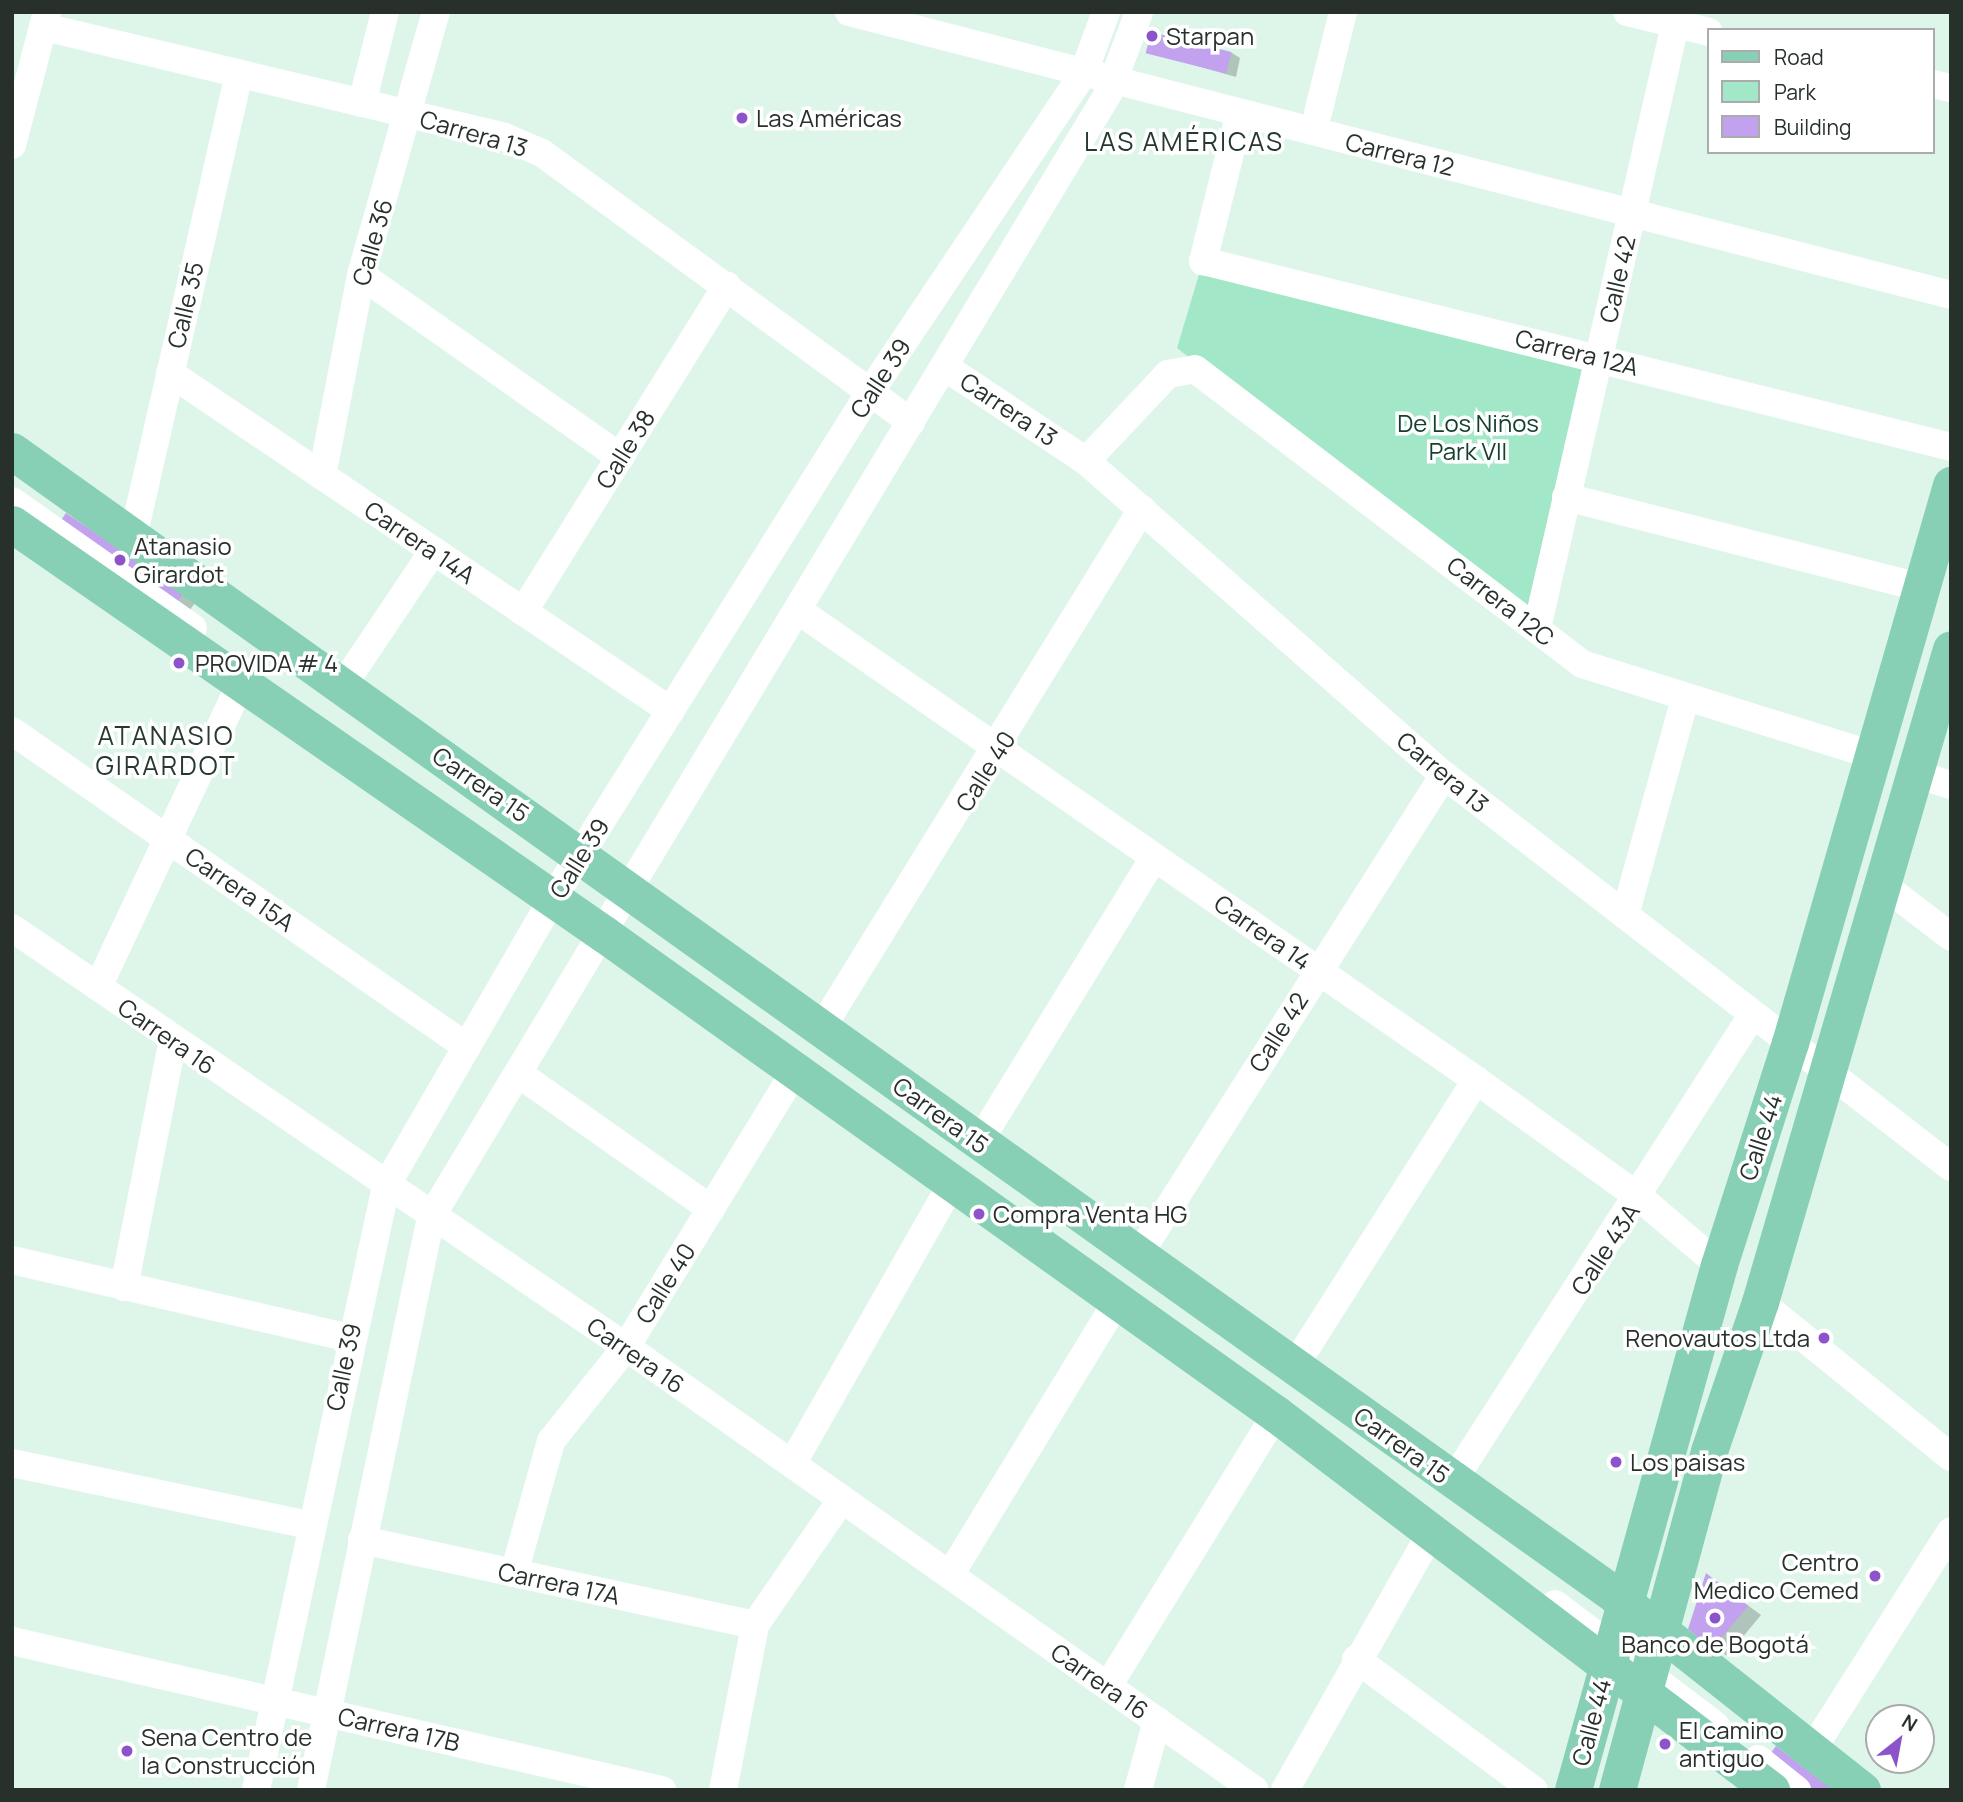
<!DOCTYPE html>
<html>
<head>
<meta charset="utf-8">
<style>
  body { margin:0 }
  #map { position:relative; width:1963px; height:1802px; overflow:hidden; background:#def6ea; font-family:Manrope,sans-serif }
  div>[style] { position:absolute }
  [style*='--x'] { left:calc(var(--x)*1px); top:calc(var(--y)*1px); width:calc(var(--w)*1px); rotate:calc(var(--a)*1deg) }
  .green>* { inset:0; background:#a2e7c7 }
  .shadow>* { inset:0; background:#0003 }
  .building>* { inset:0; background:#c2a1ee; transform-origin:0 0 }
  .minor>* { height:28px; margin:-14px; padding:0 14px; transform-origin:14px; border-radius:14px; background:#fff }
  .major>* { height:37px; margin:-18.5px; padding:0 18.5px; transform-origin:18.5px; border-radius:18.5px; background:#87d0b5 }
  .dots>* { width:19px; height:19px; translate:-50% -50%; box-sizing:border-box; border:4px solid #fff; border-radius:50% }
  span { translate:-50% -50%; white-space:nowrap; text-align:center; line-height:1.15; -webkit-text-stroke:7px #fff; paint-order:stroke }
  .poi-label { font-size:24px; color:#27302b }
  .left { translate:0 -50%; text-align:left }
  .right { translate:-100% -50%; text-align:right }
  .street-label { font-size:24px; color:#27302b }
  .park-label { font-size:24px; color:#14402e }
  .neighbourhood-label { font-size:26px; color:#263930; letter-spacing:2px }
  .frame { position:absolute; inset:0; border:14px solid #27302b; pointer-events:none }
  .legend { position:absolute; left:1707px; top:28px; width:228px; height:126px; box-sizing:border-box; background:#fff; border:2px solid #a9acaa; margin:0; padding:9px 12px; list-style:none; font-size:21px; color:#27302b }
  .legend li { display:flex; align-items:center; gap:14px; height:35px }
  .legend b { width:35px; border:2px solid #a9acaa }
  .north { position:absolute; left:1865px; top:1704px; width:70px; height:70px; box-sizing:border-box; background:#fff; border:2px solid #a9acaa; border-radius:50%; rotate:31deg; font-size:19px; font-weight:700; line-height:28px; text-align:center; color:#27302b }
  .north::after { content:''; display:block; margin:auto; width:24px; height:32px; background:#8d53ca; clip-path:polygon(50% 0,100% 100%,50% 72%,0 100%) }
</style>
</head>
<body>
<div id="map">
  <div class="green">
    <div style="clip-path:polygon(1203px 261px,1599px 356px,1537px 628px,1177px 348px)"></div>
  </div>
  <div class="shadow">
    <div style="clip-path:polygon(1148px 52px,1232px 53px,1240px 58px,1236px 77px)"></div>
    <div style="clip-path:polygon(67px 515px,195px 603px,187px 614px)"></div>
    <div style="clip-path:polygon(1707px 1575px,1761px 1615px,1727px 1656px,1690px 1629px)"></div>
  </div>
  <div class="building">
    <div style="left:1151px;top:32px;width:83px;height:22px;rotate:14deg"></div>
    <div style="left:66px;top:513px;width:142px;height:17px;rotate:34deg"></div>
    <div style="clip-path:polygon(1706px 1573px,1748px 1606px,1712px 1649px,1688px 1629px)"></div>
    <div style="clip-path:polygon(1776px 1746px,1833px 1790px,1801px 1790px,1764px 1762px)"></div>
  </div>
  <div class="minor">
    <div style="--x:849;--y:12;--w:1138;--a:14.4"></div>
    <div style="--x:1627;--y:12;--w:84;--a:13.7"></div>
    <div style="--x:44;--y:27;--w:473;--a:13.4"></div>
    <div style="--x:504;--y:137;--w:41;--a:22.8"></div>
    <div style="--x:542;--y:153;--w:457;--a:36.1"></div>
    <div style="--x:1933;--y:84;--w:18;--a:13"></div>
    <div style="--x:362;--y:103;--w:94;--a:-75.8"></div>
    <div style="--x:1240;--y:113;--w:153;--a:104"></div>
    <div style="--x:1203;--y:261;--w:771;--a:13.96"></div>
    <div style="--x:1318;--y:113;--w:104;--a:-76.1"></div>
    <div style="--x:12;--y:145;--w:138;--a:-75.3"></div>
    <div style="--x:361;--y:275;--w:317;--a:35.1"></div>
    <div style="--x:945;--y:367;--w:169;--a:33.7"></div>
    <div style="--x:1086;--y:461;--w:476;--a:41.3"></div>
    <div style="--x:1444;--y:775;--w:641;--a:37.71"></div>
    <div style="--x:170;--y:373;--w:604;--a:34.01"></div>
    <div style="--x:1086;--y:461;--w:120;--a:-46.7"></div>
    <div style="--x:1168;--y:374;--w:27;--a:-10"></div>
    <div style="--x:1195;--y:369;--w:487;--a:37.3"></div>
    <div style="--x:1582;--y:664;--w:305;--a:17.4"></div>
    <div style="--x:322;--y:476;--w:205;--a:-79"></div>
    <div style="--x:361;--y:275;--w:273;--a:-74.1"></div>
    <div style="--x:1566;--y:497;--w:365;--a:14.3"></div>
    <div style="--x:12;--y:501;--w:221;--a:35.1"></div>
    <div style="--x:133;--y:537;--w:475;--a:-77.1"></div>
    <div style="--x:799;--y:611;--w:824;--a:34.71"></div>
    <div style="--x:1476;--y:1080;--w:201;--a:35.7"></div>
    <div style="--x:1639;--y:1197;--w:105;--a:40.4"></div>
    <div style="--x:523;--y:612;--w:385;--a:-58"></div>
    <div style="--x:1537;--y:628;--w:632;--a:-77.11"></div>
    <div style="--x:342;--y:687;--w:164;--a:-56.2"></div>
    <div style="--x:12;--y:731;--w:554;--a:34.78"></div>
    <div style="--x:1915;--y:774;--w:38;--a:17"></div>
    <div style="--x:1882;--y:884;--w:87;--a:37.5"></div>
    <div style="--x:1625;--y:915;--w:225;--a:-74.5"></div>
    <div style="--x:12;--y:928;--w:743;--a:34.31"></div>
    <div style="--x:626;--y:1347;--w:769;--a:35.16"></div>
    <div style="--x:98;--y:987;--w:336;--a:-64.8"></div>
    <div style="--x:821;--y:1029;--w:611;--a:-58.31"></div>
    <div style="--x:519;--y:1074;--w:235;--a:35.1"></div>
    <div style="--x:979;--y:1142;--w:334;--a:-58.4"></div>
    <div style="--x:1138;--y:1256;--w:570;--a:-57.54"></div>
    <div style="--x:12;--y:1260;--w:346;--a:13"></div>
    <div style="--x:124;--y:1287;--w:252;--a:-78.8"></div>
    <div style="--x:1760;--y:1302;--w:246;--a:39.1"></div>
    <div style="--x:1294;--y:1367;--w:340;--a:-57.6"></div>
    <div style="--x:12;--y:1463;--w:304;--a:11.8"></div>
    <div style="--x:792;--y:1464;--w:323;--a:-60.3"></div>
    <div style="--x:1453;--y:1481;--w:555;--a:-57.28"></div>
    <div style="--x:362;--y:1540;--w:402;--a:12.2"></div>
    <div style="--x:514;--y:1573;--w:137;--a:-74.3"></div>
    <div style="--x:551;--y:1441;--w:120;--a:-51.4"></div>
    <div style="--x:626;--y:1347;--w:324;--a:-58.5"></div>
    <div style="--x:950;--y:1575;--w:321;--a:-58.6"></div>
    <div style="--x:1555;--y:1604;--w:201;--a:37.1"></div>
    <div style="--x:12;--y:1641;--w:667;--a:12.91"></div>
    <div style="--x:1356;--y:1659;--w:221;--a:36.4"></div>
    <div style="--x:1108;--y:1686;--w:320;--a:-58.3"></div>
    <div style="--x:1812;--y:1750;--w:259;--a:-57.6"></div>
    <div style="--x:1758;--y:1759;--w:50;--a:38.5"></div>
    <div style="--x:256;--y:1790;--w:618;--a:-77.85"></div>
    <div style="--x:386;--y:1186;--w:333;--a:-59.9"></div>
    <div style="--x:553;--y:898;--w:597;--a:-57.93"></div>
    <div style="--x:870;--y:392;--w:385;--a:-56.2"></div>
    <div style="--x:1084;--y:72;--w:64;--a:-69.9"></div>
    <div style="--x:311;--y:1790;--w:585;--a:-78.17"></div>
    <div style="--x:431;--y:1217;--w:1314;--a:-58.92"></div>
    <div style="--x:1109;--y:92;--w:85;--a:-69.4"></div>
    <div style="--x:723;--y:1790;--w:168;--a:-79"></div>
    <div style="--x:755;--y:1625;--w:153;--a:-55.4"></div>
    <div style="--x:1138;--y:1790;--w:72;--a:-74.6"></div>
    <div style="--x:1285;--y:1790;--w:298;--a:-60.4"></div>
  </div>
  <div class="major">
    <div style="--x:12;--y:451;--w:1969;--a:35.51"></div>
    <div style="--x:1615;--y:1595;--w:315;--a:38.3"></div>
    <div style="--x:12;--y:524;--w:720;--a:34.71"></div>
    <div style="--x:604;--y:934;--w:826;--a:35.54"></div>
    <div style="--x:1276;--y:1414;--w:622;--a:37.22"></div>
    <div style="--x:1573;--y:1790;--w:545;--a:-74.46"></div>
    <div style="--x:1719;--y:1265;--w:233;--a:-72.3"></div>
    <div style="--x:1790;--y:1043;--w:581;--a:-73.91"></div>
    <div style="--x:1617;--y:1790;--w:351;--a:-74.8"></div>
    <div style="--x:1709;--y:1451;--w:157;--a:-71.1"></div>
    <div style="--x:1760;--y:1302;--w:680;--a:-73.7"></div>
  </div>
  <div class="dots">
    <div style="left:1152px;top:36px;background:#8d53ca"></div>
    <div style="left:742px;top:118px;background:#8d53ca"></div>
    <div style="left:120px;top:560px;background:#8d53ca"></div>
    <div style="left:179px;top:663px;background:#8d53ca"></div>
    <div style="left:979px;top:1214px;background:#8d53ca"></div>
    <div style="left:1824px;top:1338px;background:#8d53ca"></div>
    <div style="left:1616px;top:1462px;background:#8d53ca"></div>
    <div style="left:1875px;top:1576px;background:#8d53ca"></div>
    <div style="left:1715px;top:1618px;background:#8d53ca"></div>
    <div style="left:1665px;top:1744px;background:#8d53ca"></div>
    <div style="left:127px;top:1751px;background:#8d53ca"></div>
  </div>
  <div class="poi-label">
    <span class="left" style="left:1166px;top:36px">Starpan</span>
    <span class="left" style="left:756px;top:118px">Las Américas</span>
    <span class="left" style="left:134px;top:560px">Atanasio<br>Girardot</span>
    <span class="left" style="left:195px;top:663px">PROVIDA # 4</span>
    <span class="left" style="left:993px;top:1214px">Compra Venta HG</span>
    <span class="right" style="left:1810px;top:1338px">Renovautos Ltda</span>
    <span class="left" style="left:1630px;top:1462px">Los paisas</span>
    <span class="right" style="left:1859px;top:1576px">Centro<br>Medico Cemed</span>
    <span style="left:1715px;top:1644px">Banco de Bogotá</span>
    <span class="left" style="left:1679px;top:1744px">El camino<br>antiguo</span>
    <span class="left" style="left:141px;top:1751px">Sena Centro de<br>la Construcción</span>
  </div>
  <div class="street-label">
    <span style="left:474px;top:133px;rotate:16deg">Carrera 13</span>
    <span style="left:1400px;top:154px;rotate:14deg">Carrera 12</span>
    <span style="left:372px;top:242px;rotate:-74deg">Calle 36</span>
    <span style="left:1617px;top:279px;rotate:-77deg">Calle 42</span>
    <span style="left:185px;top:305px;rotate:-77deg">Calle 35</span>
    <span style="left:1577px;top:352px;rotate:14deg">Carrera 12A</span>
    <span style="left:880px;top:378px;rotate:-57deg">Calle 39</span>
    <span style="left:1009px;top:409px;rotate:34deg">Carrera 13</span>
    <span style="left:625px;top:449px;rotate:-58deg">Calle 38</span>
    <span style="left:420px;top:542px;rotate:34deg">Carrera 14A</span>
    <span style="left:1501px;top:601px;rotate:38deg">Carrera 12C</span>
    <span style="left:985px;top:771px;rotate:-58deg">Calle 40</span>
    <span style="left:1443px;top:772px;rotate:40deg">Carrera 13</span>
    <span style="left:481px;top:784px;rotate:35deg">Carrera 15</span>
    <span style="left:579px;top:858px;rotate:-58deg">Calle 39</span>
    <span style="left:240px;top:889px;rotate:35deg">Carrera 15A</span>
    <span style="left:1263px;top:932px;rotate:35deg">Carrera 14</span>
    <span style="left:1278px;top:1032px;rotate:-58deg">Calle 42</span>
    <span style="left:167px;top:1036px;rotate:35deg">Carrera 16</span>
    <span style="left:941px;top:1115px;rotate:36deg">Carrera 15</span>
    <span style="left:1760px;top:1137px;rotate:-72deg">Calle 44</span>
    <span style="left:1605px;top:1249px;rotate:-57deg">Calle 43A</span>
    <span style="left:665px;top:1283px;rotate:-58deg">Calle 40</span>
    <span style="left:636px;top:1355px;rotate:35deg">Carrera 16</span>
    <span style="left:343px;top:1367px;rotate:-78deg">Calle 39</span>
    <span style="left:1402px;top:1445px;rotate:36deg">Carrera 15</span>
    <span style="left:559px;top:1583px;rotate:12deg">Carrera 17A</span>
    <span style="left:1100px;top:1681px;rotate:35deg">Carrera 16</span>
    <span style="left:1591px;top:1722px;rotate:-75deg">Calle 44</span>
    <span style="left:399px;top:1729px;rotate:13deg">Carrera 17B</span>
  </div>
  <div class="park-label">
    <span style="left:1468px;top:437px">De Los Niños<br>Park VII</span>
  </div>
  <div class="neighbourhood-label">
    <span style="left:1184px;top:142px">LAS AMÉRICAS</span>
    <span style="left:166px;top:751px">ATANASIO<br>GIRARDOT</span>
  </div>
  <div class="frame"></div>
  <ul class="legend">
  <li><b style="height:9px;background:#87d0b5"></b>Road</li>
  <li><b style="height:19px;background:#a2e7c7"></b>Park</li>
  <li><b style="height:19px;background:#c2a1ee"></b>Building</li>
  </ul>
  <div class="north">N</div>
</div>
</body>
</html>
